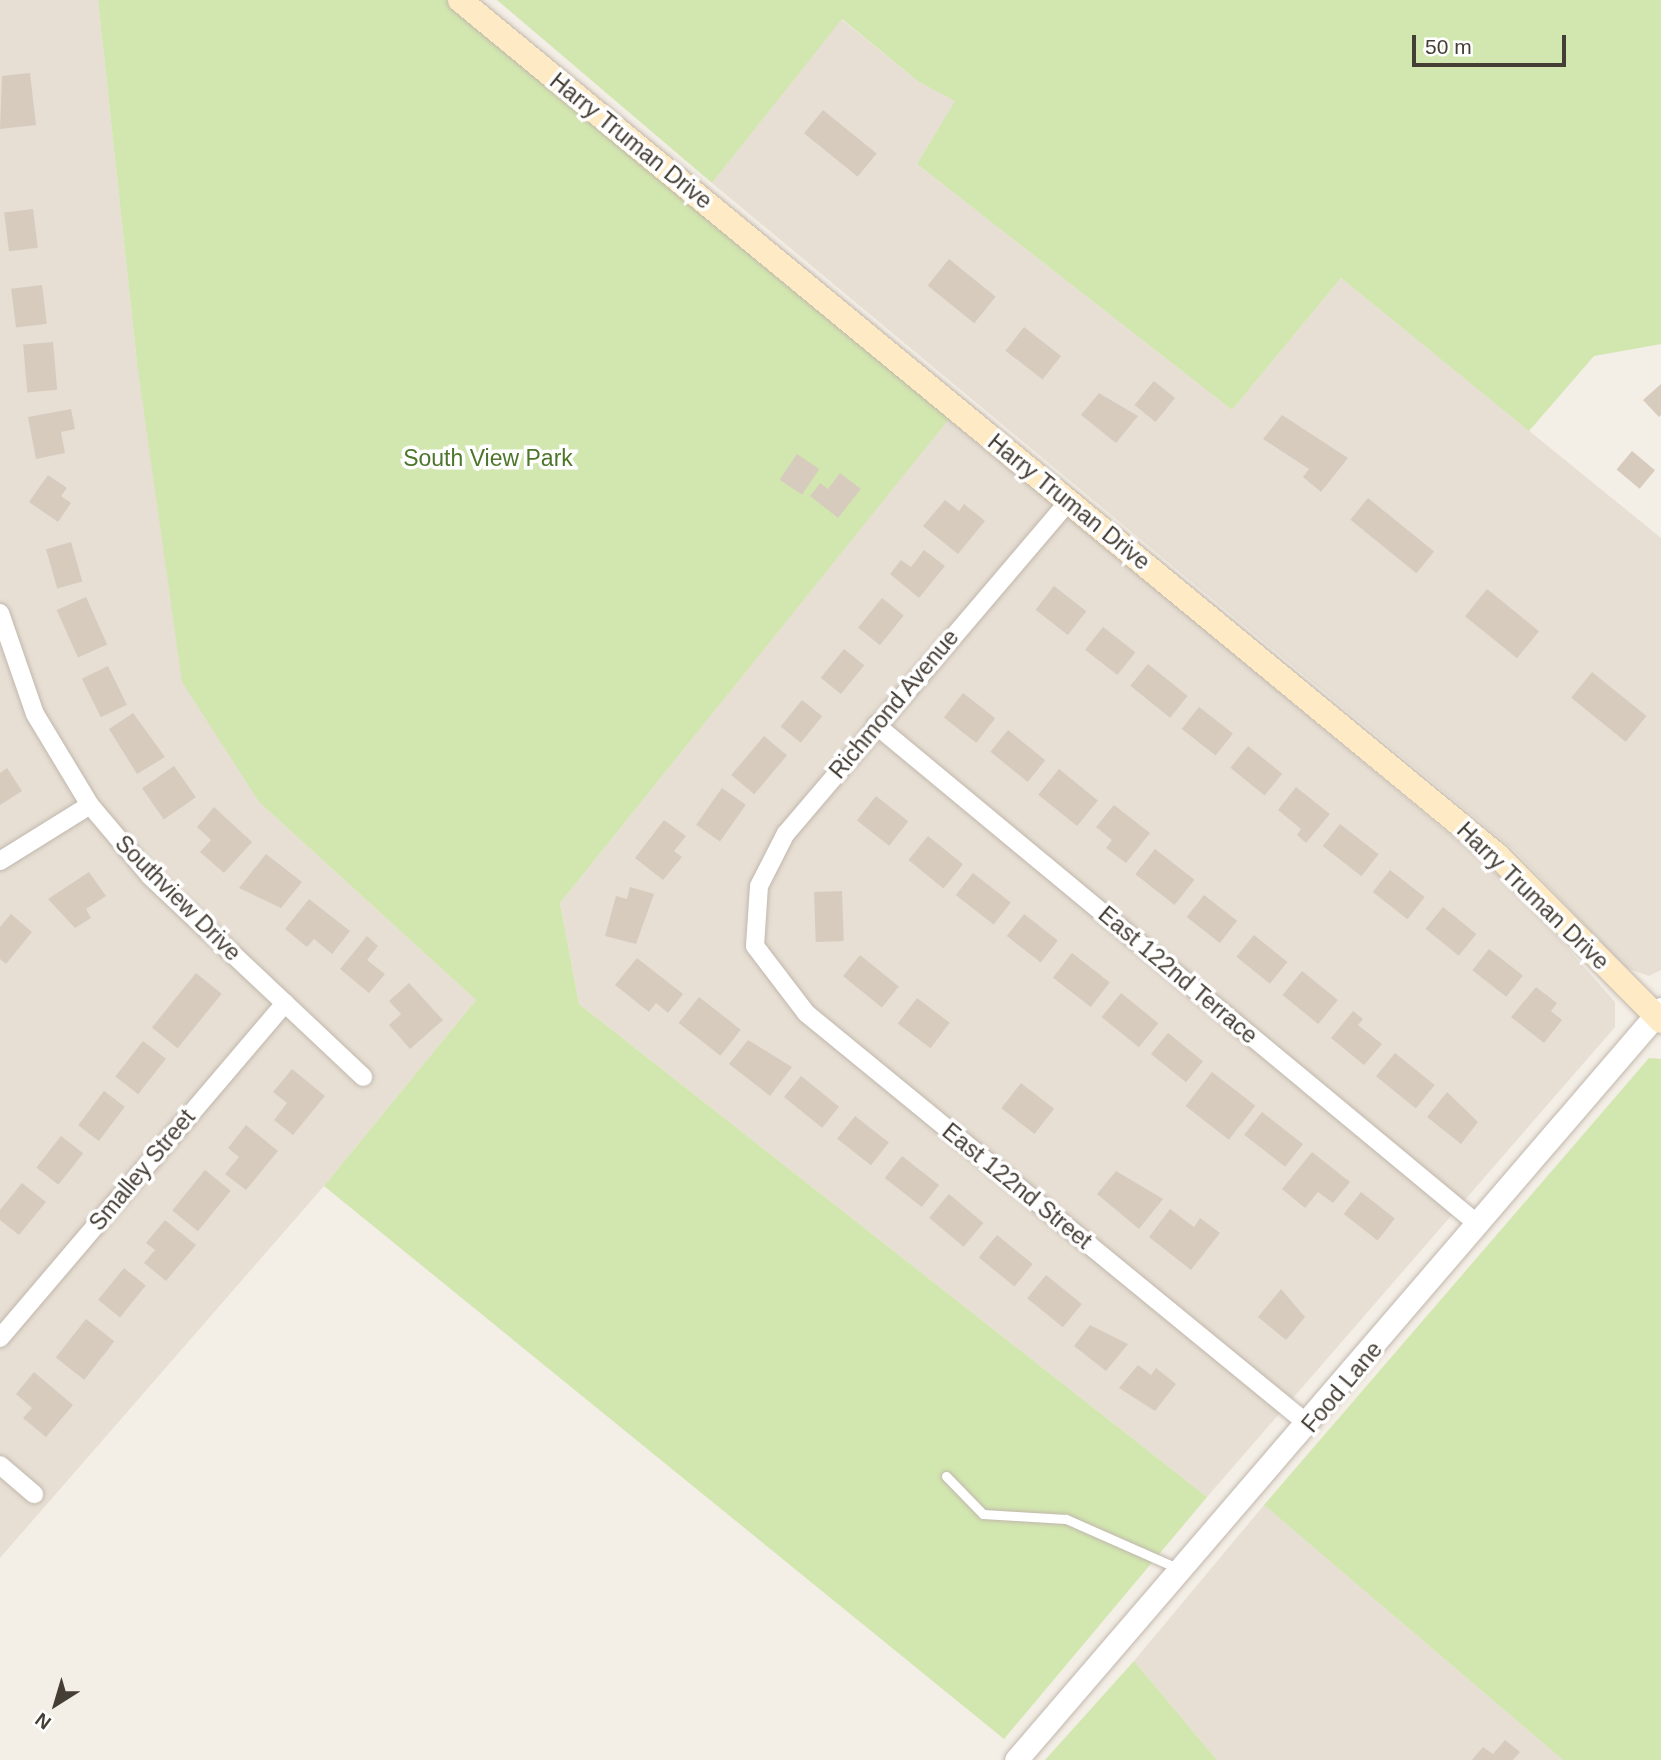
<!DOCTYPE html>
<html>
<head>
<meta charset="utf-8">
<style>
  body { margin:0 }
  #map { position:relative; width:1661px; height:1760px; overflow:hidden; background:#f3eee6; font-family:Arial,sans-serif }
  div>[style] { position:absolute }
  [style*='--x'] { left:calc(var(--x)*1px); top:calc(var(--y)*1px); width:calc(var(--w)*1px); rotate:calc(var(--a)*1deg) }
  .residential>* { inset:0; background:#e7dfd4 }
  .green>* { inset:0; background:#d2e7af }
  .building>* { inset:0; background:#d7cbbe; transform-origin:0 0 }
  .roads { filter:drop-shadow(0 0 2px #c1b7ac) drop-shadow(0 0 2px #c1b7ac) }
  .service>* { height:9px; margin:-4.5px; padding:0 4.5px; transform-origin:4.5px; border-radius:4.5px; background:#fff }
  .minor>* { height:18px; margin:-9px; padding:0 9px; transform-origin:9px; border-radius:9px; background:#fff }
  .tertiary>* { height:23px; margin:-11.5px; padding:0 11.5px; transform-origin:11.5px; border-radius:11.5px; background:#fff }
  .secondary>* { height:24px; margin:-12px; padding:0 12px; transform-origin:12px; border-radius:12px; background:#feebc5 }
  span { translate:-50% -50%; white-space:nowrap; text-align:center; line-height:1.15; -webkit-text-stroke:7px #fff; paint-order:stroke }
  .street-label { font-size:23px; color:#453e35 }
  .park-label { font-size:23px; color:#4d762a }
  .north { position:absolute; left:21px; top:1669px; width:70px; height:70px; -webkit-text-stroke:5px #fff; paint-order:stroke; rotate:217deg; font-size:19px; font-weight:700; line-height:28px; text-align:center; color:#453e35 }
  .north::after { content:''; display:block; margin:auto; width:24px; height:32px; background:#453e35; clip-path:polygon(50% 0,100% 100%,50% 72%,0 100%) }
  .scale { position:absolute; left:1412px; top:35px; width:154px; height:32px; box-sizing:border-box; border:4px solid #453e35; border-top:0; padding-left:9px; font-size:21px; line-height:24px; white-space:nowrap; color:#453e35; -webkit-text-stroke:5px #fff; paint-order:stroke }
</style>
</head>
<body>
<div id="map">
  <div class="residential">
    <div style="clip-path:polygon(0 0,98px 0,137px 363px,259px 802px,476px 1000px,324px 1186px,0 1558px)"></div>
    <div style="clip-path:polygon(841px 19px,919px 82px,956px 101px,917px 164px,1232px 410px,1341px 278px,1661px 538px,1661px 970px,1649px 976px,1626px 968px,1514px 850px,712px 183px)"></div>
    <div style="clip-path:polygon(950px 417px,1516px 890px,1615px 1002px,1615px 1027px,1207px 1497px,579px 1004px,560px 903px)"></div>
    <div style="clip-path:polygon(1264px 1505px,1563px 1760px,1217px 1760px,1134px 1661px)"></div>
  </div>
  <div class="green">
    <div style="clip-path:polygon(98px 0,460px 0,957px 409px,560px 903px,579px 1004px,1207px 1497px,1004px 1739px,324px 1186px,476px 1000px,259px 802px,182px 682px,137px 363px)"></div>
    <div style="clip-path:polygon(497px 0,1661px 0,1661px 344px,1594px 356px,1529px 431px,1341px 278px,1232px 410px,917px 164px,955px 101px,919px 82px,842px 19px,712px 183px)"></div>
    <div style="clip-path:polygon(1649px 1058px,1661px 1059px,1661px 1760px,1563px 1760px,1264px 1505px)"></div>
    <div style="clip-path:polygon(1134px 1661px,1217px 1760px,1045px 1760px)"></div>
  </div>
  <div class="building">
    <div style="clip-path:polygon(30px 73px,36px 125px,0 129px,2px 76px)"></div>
    <div style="left:823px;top:110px;width:69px;height:30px;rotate:39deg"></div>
    <div style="left:33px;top:209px;width:39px;height:29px;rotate:83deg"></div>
    <div style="left:949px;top:259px;width:60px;height:34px;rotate:39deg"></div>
    <div style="left:42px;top:285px;width:39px;height:31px;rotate:83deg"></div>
    <div style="left:1024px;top:327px;width:47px;height:30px;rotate:38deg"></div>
    <div style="left:53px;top:342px;width:48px;height:30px;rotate:85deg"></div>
    <div style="left:1154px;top:381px;width:27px;height:31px;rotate:39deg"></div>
    <div style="clip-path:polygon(1661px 384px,1661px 415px,1659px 417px,1643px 400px)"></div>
    <div style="clip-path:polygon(1099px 393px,1138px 416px,1116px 443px,1081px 415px)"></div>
    <div style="clip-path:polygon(71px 409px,75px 429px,61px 432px,65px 453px,36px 459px,28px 417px)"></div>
    <div style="clip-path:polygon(1282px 415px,1348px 458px,1321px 492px,1303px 477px,1309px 469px,1263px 439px)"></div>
    <div style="left:1632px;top:451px;width:30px;height:24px;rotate:40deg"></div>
    <div style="left:797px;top:454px;width:27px;height:31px;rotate:34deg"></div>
    <div style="clip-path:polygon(840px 473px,861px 489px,838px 518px,810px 496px,820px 483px,828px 489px)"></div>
    <div style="clip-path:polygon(48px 475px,67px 488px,61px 496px,71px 503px,58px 522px,29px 502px)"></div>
    <div style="left:1368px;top:498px;width:85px;height:28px;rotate:39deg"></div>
    <div style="clip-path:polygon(945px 500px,959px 511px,964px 504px,985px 521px,958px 554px,923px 526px)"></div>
    <div style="left:71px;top:542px;width:41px;height:26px;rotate:74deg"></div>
    <div style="clip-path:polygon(924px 550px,945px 566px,919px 598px,890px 574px,901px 560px,911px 567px)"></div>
    <div style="left:1054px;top:586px;width:41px;height:30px;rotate:38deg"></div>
    <div style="left:1487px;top:589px;width:67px;height:35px;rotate:39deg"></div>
    <div style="left:86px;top:597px;width:52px;height:32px;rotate:66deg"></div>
    <div style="left:882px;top:598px;width:28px;height:38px;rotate:39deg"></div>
    <div style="left:1103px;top:627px;width:41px;height:29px;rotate:38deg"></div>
    <div style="left:844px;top:649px;width:26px;height:37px;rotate:39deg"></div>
    <div style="left:1148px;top:664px;width:51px;height:28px;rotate:39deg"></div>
    <div style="left:108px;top:666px;width:43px;height:29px;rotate:64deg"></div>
    <div style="left:1592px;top:672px;width:70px;height:33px;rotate:39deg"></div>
    <div style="left:963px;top:693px;width:41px;height:31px;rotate:38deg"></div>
    <div style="left:802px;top:700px;width:26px;height:34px;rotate:39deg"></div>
    <div style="left:1199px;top:707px;width:43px;height:28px;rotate:38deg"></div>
    <div style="clip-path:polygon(133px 713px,165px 757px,137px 774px,109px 729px)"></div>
    <div style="left:1008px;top:730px;width:48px;height:28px;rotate:39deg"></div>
    <div style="left:764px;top:736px;width:30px;height:51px;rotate:40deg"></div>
    <div style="left:1248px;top:746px;width:44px;height:28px;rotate:39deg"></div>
    <div style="left:174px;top:766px;width:38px;height:39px;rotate:55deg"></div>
    <div style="clip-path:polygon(7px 768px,22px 791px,0 805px,0 773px)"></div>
    <div style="left:1059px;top:769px;width:50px;height:33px;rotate:39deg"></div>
    <div style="clip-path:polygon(1296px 787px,1330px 814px,1306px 843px,1297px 835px,1301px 829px,1278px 810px)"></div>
    <div style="left:722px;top:788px;width:29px;height:45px;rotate:35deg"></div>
    <div style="left:876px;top:796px;width:41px;height:31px;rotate:38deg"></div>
    <div style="clip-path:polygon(1114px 805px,1150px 833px,1126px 863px,1106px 848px,1112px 840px,1096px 827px)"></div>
    <div style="clip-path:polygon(214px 807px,252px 842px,224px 873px,200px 852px,211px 840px,197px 827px)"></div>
    <div style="clip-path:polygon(664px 820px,686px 836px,674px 851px,682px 857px,663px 880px,635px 858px)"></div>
    <div style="left:1340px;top:824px;width:49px;height:28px;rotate:38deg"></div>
    <div style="left:928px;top:836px;width:45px;height:31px;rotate:39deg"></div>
    <div style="left:1155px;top:849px;width:50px;height:32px;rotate:38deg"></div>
    <div style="clip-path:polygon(266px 854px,302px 882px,281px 908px,239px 888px)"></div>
    <div style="left:1390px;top:870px;width:44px;height:28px;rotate:38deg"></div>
    <div style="clip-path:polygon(89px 872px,106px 896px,86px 909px,91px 918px,75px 928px,48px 899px)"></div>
    <div style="left:973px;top:873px;width:48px;height:28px;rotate:38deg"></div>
    <div style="clip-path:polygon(630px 887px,654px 894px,636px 944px,605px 936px,616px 896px,627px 899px)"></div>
    <div style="left:842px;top:891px;width:50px;height:28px;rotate:88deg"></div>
    <div style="left:1204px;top:895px;width:42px;height:28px;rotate:38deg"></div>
    <div style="clip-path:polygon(309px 899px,350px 931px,332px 954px,314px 939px,307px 947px,285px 929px)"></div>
    <div style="left:1443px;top:907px;width:43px;height:28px;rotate:39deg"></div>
    <div style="clip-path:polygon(11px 914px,32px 932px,6px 964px,0 959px,0 927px)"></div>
    <div style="left:1024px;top:914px;width:43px;height:28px;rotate:38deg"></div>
    <div style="left:1254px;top:935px;width:43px;height:28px;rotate:39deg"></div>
    <div style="clip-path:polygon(367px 936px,378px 946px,367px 960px,385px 974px,369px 993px,340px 969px)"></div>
    <div style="left:1489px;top:949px;width:43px;height:27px;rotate:38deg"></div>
    <div style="left:1072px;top:953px;width:48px;height:31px;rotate:38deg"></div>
    <div style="left:860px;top:955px;width:50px;height:27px;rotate:39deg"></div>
    <div style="clip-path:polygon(637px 958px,683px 994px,668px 1013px,656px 1003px,649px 1012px,615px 985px)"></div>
    <div style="left:1302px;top:971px;width:46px;height:31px;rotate:39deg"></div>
    <div style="left:196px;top:973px;width:33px;height:70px;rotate:39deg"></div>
    <div style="clip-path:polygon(409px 983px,443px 1020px,410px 1049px,389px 1025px,401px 1014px,389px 1001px)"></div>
    <div style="clip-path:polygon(1536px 987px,1557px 1003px,1551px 1011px,1562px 1020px,1544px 1043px,1511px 1017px)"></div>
    <div style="left:1121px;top:993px;width:48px;height:31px;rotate:39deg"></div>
    <div style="left:699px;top:997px;width:53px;height:33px;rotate:38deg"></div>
    <div style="left:917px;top:998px;width:41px;height:32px;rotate:37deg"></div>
    <div style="clip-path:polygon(1353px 1011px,1363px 1019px,1358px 1025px,1382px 1044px,1364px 1065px,1331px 1038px)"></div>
    <div style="left:1168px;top:1033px;width:45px;height:27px;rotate:39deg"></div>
    <div style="clip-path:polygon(748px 1040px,792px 1067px,770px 1096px,729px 1064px)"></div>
    <div style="left:143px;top:1041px;width:29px;height:45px;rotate:38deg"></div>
    <div style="left:1395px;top:1053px;width:51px;height:30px;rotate:39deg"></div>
    <div style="clip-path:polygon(292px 1069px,325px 1096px,293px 1135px,274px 1120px,287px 1103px,273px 1092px)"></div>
    <div style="left:1212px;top:1072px;width:55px;height:43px;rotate:38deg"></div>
    <div style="left:801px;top:1076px;width:49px;height:27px;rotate:39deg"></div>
    <div style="left:1021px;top:1083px;width:42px;height:32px;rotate:38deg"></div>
    <div style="left:104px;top:1091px;width:26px;height:43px;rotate:37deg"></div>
    <div style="clip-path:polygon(1447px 1092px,1478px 1122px,1461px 1144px,1427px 1117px)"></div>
    <div style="left:1262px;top:1112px;width:52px;height:29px;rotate:38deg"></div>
    <div style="left:855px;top:1116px;width:43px;height:29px;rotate:38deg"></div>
    <div style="clip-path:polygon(246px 1125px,278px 1151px,246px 1190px,225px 1174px,239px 1157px,228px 1148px)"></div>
    <div style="left:61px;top:1136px;width:28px;height:40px;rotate:38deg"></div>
    <div style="clip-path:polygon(1312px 1152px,1350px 1182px,1333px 1203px,1318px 1192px,1305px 1208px,1282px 1189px)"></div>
    <div style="left:902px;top:1156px;width:47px;height:28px;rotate:38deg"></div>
    <div style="left:205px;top:1170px;width:33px;height:52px;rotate:39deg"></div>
    <div style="clip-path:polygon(1116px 1171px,1163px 1199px,1139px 1229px,1097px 1194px)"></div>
    <div style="clip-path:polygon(22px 1183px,46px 1202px,19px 1235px,0 1220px,0 1210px)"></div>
    <div style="left:1361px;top:1192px;width:43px;height:28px;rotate:38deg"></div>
    <div style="left:949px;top:1194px;width:45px;height:31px;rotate:40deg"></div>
    <div style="clip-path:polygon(1170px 1209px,1194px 1227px,1200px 1218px,1220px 1233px,1191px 1270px,1149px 1237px)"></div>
    <div style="clip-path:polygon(165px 1220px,196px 1245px,166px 1281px,144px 1263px,155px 1250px,146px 1243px)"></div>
    <div style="left:997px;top:1235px;width:46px;height:29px;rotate:39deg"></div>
    <div style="left:124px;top:1268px;width:28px;height:41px;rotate:39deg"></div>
    <div style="left:1046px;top:1275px;width:46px;height:30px;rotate:39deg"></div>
    <div style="clip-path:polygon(1281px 1289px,1305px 1317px,1286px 1340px,1258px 1317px)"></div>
    <div style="left:86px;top:1319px;width:36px;height:49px;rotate:38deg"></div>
    <div style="clip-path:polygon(1090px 1325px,1128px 1344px,1106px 1371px,1074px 1346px)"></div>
    <div style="clip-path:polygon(1138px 1365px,1151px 1375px,1156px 1368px,1176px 1384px,1155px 1411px,1119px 1388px)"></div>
    <div style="clip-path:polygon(34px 1372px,73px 1405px,46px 1437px,23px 1418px,32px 1408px,16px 1394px)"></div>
    <div style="clip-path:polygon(1505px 1740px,1520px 1752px,1513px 1760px,1472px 1760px,1483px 1747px,1493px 1754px)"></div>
  </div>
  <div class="roads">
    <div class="service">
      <div style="--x:946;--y:1476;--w:53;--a:45.8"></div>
      <div style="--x:983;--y:1514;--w:83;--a:3.4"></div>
      <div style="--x:1066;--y:1519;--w:121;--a:23.8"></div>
    </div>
    <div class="minor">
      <div style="--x:1069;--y:501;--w:436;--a:130.4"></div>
      <div style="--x:786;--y:833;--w:59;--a:117"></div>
      <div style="--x:759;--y:886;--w:60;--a:93.8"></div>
      <div style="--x:755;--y:946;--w:84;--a:52.7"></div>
      <div style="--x:806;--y:1013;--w:650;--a:39.32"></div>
      <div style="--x:0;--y:613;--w:107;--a:70.9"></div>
      <div style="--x:35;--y:714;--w:106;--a:58.9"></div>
      <div style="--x:90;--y:805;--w:93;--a:49.8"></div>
      <div style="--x:150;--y:876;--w:293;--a:43.3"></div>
      <div style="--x:876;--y:725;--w:783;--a:39.67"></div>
      <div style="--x:0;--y:861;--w:106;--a:-31.9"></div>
      <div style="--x:0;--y:1338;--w:440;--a:-49.6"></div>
      <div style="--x:0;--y:1465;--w:45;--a:40.5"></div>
    </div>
    <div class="tertiary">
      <div style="--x:1016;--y:1760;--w:990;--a:-49.34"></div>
    </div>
    <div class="secondary">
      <div style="--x:460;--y:0;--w:1345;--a:39.51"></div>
      <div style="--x:1498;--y:856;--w:232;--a:45.3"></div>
    </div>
  </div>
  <div class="street-label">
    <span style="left:631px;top:141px;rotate:39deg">Harry Truman Drive</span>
    <span style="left:1069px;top:502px;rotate:39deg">Harry Truman Drive</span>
    <span style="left:894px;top:704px;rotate:-50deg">Richmond Avenue</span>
    <span style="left:1533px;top:896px;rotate:44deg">Harry Truman Drive</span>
    <span style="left:178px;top:898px;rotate:45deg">Southview Drive</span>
    <span style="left:1178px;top:975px;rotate:40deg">East 122nd Terrace</span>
    <span style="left:142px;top:1170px;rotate:-50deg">Smalley Street</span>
    <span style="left:1017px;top:1186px;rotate:39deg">East 122nd Street</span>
    <span style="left:1342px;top:1387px;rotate:-50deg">Food Lane</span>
  </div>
  <div class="park-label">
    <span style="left:488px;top:458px">South View Park</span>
  </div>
  <div class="north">N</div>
  <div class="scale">50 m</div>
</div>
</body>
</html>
